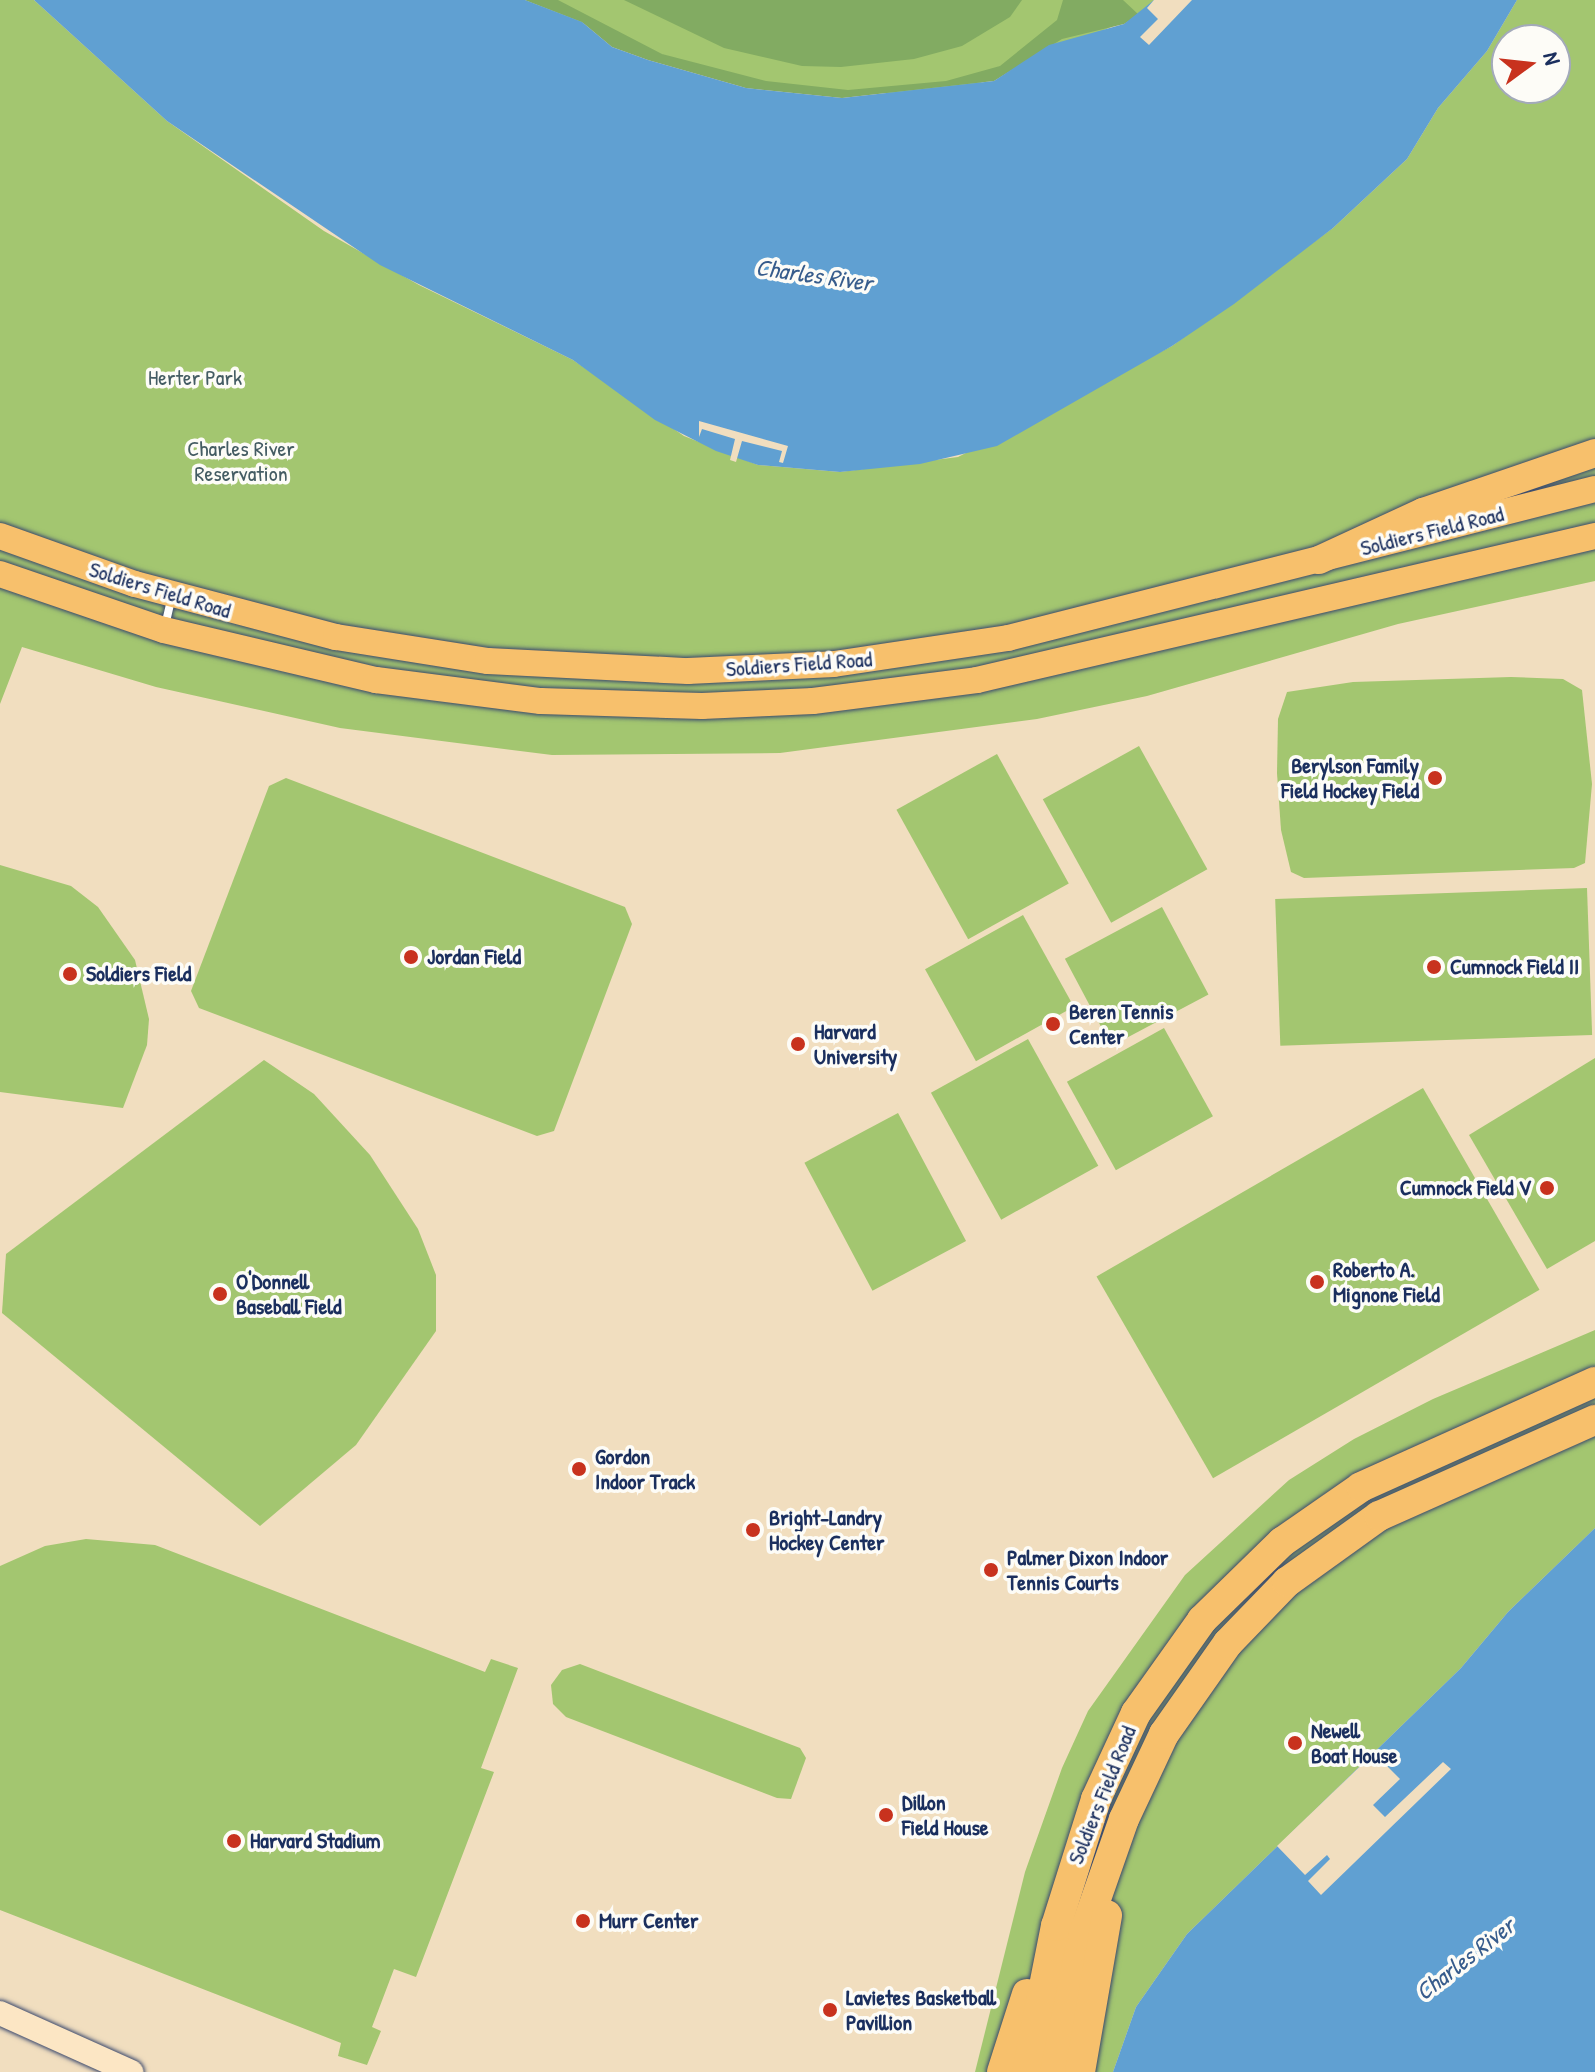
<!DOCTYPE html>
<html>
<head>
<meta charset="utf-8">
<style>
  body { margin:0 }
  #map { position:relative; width:1595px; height:2072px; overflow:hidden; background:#f1debf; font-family:"Patrick Hand",sans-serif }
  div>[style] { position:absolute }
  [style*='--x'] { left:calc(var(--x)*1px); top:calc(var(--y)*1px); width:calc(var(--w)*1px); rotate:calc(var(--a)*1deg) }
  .green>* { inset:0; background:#a3c670; transform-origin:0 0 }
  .forest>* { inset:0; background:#82ab62 }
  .water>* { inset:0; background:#60a0d2 }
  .pier>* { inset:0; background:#f1debf }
  .roads { filter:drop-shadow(0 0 2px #3b496d) drop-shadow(0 0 2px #3b496d) }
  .service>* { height:8px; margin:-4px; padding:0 4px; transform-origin:4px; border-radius:4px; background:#fff }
  .secondary>* { height:24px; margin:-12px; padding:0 12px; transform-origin:12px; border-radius:12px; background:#fce6c4 }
  .primary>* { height:26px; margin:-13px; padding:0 13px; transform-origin:13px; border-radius:13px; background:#f7c06c }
  .trunk>* { height:28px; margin:-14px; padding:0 14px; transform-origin:14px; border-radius:14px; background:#f7c06c }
  .motorway>* { height:30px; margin:-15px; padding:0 15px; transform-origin:15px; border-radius:15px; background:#f7c06c }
  .dots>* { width:22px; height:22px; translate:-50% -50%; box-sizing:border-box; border:4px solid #fdfcf7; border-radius:50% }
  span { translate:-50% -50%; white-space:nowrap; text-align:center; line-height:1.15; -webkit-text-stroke:7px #fdfcf7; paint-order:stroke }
  .park-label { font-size:22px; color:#445c63 }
  .street-label { font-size:22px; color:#1b2f5e }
  .poi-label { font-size:22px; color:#1b2f5e; font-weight:700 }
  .right { translate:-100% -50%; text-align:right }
  .left { translate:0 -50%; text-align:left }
  .water-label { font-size:24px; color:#375c8c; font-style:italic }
  .north { position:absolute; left:1491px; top:24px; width:80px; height:80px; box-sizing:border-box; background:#fdfcf7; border:2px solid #a3aaba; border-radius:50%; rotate:75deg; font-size:22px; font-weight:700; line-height:32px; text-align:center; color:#1b2f5e }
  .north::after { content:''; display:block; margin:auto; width:28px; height:36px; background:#c8321e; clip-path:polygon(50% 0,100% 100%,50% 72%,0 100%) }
</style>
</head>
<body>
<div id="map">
  <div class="green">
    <div style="clip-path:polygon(evenodd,0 0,34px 0,167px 121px,324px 231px,419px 285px,573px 360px,684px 436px,758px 465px,840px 472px,958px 457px,1172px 346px,1333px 228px,1407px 159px,1438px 108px,1487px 51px,1517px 0,1595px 0,1595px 581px,1398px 624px,1147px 696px,1037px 719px,780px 753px,552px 755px,340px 728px,156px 687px,22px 647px,0 704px,0 0,1507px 40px,1555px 40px,1555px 88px,1507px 88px,1507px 40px)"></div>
    <div style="clip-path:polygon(525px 0,1154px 0,1139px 15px,971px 87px,909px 94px,746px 88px)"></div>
    <div style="clip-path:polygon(1511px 677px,1563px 679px,1582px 690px,1592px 784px,1585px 863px,1574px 868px,1304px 878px,1291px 872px,1281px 830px,1277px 773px,1278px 719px,1287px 692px,1353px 682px)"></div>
    <div style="left:1139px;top:746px;width:141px;height:110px;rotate:61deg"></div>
    <div style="left:997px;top:754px;width:148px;height:115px;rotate:61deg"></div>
    <div style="clip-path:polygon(286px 778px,625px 907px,632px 924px,554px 1131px,537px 1136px,199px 1008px,191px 991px,269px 786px)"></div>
    <div style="clip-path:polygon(0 865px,71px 886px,98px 907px,135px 960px,149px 1019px,147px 1045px,123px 1108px,0 1092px)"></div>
    <div style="left:1587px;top:888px;width:147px;height:312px;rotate:88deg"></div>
    <div style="left:1162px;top:907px;width:99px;height:110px;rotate:62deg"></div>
    <div style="left:1023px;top:915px;width:105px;height:112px;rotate:61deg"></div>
    <div style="left:1164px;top:1028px;width:101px;height:111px;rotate:61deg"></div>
    <div style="left:1028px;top:1039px;width:145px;height:111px;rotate:61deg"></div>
    <div style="clip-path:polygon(1595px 1058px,1595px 1241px,1547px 1269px,1469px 1135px)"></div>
    <div style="clip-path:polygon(264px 1060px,314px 1094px,370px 1155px,418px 1229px,436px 1275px,436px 1331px,356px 1445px,260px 1526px,2px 1313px,6px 1254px)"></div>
    <div style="left:1423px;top:1088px;width:233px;height:377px;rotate:60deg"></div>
    <div style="left:898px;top:1113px;width:145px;height:106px;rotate:62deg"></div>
    <div style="clip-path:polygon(1595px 1330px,1595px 1528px,1508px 1612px,1461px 1668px,1187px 1934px,1136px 2007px,1113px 2072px,975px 2072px,1025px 1872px,1062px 1768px,1088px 1711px,1185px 1575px,1289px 1480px,1354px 1439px,1433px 1399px)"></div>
    <div style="clip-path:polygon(86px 1539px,155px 1545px,485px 1672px,491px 1659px,518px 1668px,481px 1768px,494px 1772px,416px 1977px,394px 1969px,372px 2027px,381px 2031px,367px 2065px,338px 2056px,341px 2043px,0 1910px,0 1566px,45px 1546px)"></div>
    <div style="clip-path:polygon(580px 1664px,800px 1748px,806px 1758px,791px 1799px,777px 1798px,566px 1717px,553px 1704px,551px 1685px,562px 1670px)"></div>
  </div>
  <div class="forest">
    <div style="clip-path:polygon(525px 0,558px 0,662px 54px,766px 81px,848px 90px,946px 81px,1000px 66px,1057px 20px,1063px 0,1123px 0,1139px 15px,1124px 24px,1062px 39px,994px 81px,842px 98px,746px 88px,648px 60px,612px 47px,582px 22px)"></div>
    <div style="clip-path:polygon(624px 0,1022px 0,1010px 17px,962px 46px,914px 59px,841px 67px,802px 66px,724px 48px)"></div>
  </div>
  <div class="water">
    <div style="clip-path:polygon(34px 0,525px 0,582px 22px,612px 47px,648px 60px,746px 88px,842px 98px,994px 81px,1049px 45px,1124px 24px,1154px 0,1517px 0,1487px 51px,1438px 108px,1407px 159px,1333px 228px,1234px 304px,1172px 346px,997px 446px,920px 464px,840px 472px,758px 465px,716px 451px,655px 420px,573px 360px,380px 265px,167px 121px)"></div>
    <div style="clip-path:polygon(1595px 1528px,1595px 2072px,1113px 2072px,1136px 2007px,1187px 1934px,1461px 1668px,1508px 1612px)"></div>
  </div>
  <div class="pier">
    <div style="clip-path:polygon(1154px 0,1192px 0,1149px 45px,1140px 37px,1158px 19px,1147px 8px)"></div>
    <div style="clip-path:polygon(699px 421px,788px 446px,783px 463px,779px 462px,782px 451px,742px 441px,736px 462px,730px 460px,735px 439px,702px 429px,699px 437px)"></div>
    <div style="clip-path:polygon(1374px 1753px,1400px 1779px,1373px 1805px,1385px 1817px,1443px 1762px,1451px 1769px,1321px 1895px,1308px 1881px,1330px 1859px,1327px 1855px,1305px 1875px,1277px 1846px)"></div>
  </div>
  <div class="roads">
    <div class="service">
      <div style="--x:165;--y:626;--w:31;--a:-77"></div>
    </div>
    <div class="secondary">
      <div style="--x:0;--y:2013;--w:144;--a:24.2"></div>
    </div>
    <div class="primary">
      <div style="--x:0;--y:536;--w:143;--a:19.6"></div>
      <div style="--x:135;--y:584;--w:208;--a:14.8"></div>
      <div style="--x:336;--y:637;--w:154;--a:9"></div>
      <div style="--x:488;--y:661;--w:200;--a:2.9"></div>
      <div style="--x:688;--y:671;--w:146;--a:-2.7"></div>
      <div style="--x:834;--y:664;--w:176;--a:-8.5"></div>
      <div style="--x:1008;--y:638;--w:606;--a:-14.24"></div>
      <div style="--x:0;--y:574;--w:173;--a:18.9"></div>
      <div style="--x:164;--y:630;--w:218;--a:13.3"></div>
      <div style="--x:376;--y:680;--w:166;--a:7.3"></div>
      <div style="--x:541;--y:701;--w:161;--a:1.8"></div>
      <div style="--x:702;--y:706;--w:111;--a:-2.6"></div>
      <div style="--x:813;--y:701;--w:165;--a:-7.3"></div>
      <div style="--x:977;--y:680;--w:635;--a:-13.12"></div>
    </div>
    <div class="trunk">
      <div style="--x:1319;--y:560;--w:115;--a:-24.8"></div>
      <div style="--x:1423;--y:512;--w:182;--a:-18.9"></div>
    </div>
    <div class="motorway">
      <div style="--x:1002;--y:2072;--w:82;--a:-72.2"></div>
      <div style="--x:1027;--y:2072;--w:149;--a:-78.8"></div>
      <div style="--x:1056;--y:1926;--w:133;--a:-72.5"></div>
      <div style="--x:1096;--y:1799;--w:95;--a:-65.1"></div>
      <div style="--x:1136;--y:1713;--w:114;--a:-54.6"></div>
      <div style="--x:1202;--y:1620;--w:112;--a:-44.3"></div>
      <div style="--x:1282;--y:1542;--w:96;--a:-34.8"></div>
      <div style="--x:1361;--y:1487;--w:256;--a:-24.2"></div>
      <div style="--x:1055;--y:2072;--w:139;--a:-78.4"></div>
      <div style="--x:1083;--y:1936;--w:124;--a:-70.7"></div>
      <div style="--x:1124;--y:1819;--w:94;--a:-64.8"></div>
      <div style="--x:1164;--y:1734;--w:111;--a:-54.9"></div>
      <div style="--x:1228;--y:1643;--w:85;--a:-46"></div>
      <div style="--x:1287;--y:1582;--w:113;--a:-35.7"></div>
      <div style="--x:1379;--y:1516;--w:236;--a:-24"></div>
      <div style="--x:1080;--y:2072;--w:159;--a:-80.2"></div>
    </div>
  </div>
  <div class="dots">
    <div style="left:1435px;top:778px;background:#c8321e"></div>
    <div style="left:411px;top:957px;background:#c8321e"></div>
    <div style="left:1434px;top:967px;background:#c8321e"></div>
    <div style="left:70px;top:974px;background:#c8321e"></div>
    <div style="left:1053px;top:1024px;background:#c8321e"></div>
    <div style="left:798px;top:1044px;background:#c8321e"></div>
    <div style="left:1547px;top:1188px;background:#c8321e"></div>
    <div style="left:1317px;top:1282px;background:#c8321e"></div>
    <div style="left:220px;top:1294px;background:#c8321e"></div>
    <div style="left:579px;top:1469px;background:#c8321e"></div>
    <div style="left:753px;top:1530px;background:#c8321e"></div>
    <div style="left:991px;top:1570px;background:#c8321e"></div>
    <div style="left:1295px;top:1743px;background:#c8321e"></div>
    <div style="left:886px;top:1815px;background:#c8321e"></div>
    <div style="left:234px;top:1841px;background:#c8321e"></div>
    <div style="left:583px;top:1921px;background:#c8321e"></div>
    <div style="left:830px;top:2010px;background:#c8321e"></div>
  </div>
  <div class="park-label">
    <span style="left:195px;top:378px">Herter Park</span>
    <span style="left:241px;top:461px">Charles River<br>Reservation</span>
  </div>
  <div class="street-label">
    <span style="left:1432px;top:531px;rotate:-14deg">Soldiers Field Road</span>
    <span style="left:160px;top:590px;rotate:17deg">Soldiers Field Road</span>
    <span style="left:799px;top:664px;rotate:-4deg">Soldiers Field Road</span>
    <span style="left:1102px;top:1795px;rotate:-68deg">Soldiers Field Road</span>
  </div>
  <div class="poi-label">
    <span class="right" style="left:1419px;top:778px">Berylson Family<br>Field Hockey Field</span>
    <span class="left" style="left:427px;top:957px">Jordan Field</span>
    <span class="left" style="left:1450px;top:967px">Cumnock Field II</span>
    <span class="left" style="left:86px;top:974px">Soldiers Field</span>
    <span class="left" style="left:1069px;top:1024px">Beren Tennis<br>Center</span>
    <span class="left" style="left:814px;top:1044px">Harvard<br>University</span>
    <span class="right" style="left:1531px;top:1188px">Cumnock Field V</span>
    <span class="left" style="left:1333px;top:1282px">Roberto A.<br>Mignone Field</span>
    <span class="left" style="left:236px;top:1294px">O'Donnell<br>Baseball Field</span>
    <span class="left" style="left:595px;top:1469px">Gordon<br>Indoor Track</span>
    <span class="left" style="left:769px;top:1530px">Bright-Landry<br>Hockey Center</span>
    <span class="left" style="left:1007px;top:1570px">Palmer Dixon Indoor<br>Tennis Courts</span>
    <span class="left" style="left:1311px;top:1743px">Newell<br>Boat House</span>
    <span class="left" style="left:902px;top:1815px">Dillon<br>Field House</span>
    <span class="left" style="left:250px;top:1841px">Harvard Stadium</span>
    <span class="left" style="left:599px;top:1921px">Murr Center</span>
    <span class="left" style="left:846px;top:2010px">Lavietes Basketball<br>Pavillion</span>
  </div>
  <div class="water-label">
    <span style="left:814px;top:275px;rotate:8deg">Charles River</span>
    <span style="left:1465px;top:1959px;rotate:-38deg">Charles River</span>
  </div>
  <div class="north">N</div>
</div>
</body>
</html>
